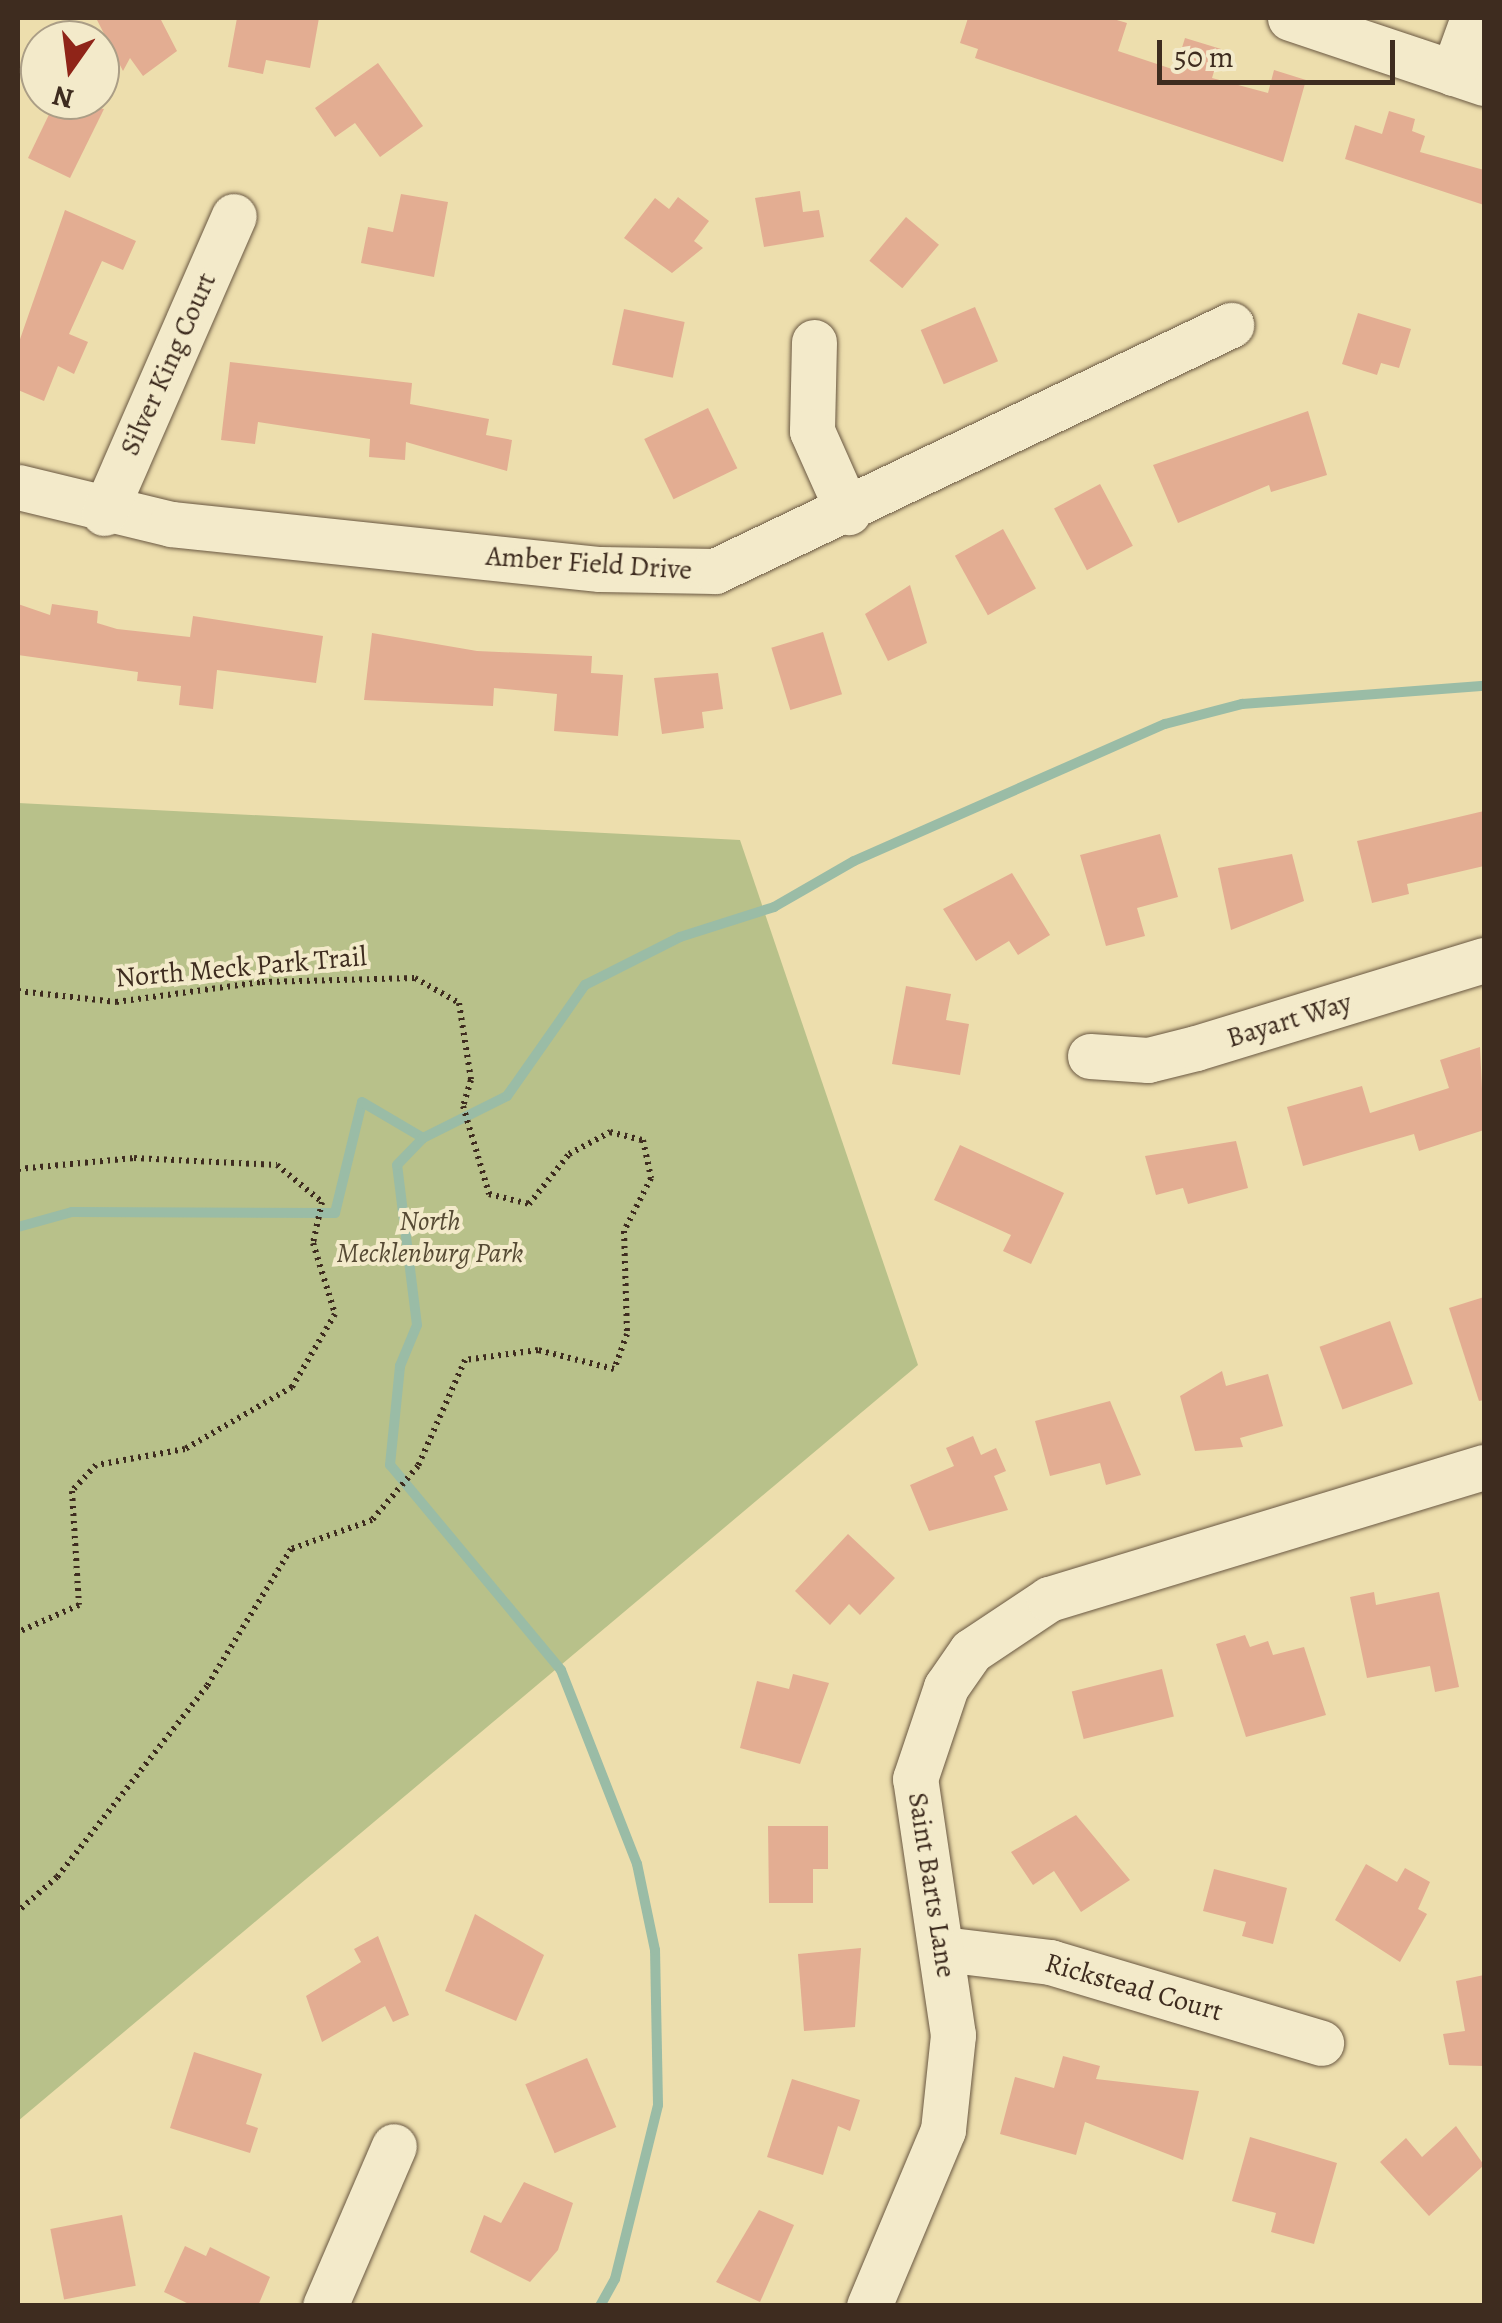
<!DOCTYPE html>
<html>
<head>
<meta charset="utf-8">
<style>
  body { margin:0 }
  #map { position:relative; width:1502px; height:2323px; overflow:hidden; background:#eddead; font-family:Alegreya,serif }
  div>[style] { position:absolute }
  [style*='--x'] { left:calc(var(--x)*1px); top:calc(var(--y)*1px); width:calc(var(--w)*1px); rotate:calc(var(--a)*1deg) }
  .green>* { inset:0; background:#b8c18a }
  .stream>* { height:10px; margin:-5px; padding:0 5px; transform-origin:5px; border-radius:5px; background:#9abca6 }
  .building>* { inset:0; background:#e3ad92; transform-origin:0 0 }
  .path>* { height:6px; margin-top:-3px; transform-origin:0; background:repeating-linear-gradient(90deg,#3e2c1f 0 2.5px,transparent 0 7.5px) }
  .roads { filter:drop-shadow(0 0 2px #6a5842) drop-shadow(0 0 2px #6a5842) }
  .minor>* { height:45px; margin:-22.5px; padding:0 22.5px; transform-origin:22.5px; border-radius:22.5px; background:#f3eaca }
  span { translate:-50% -50%; white-space:nowrap; text-align:center; line-height:1.15; -webkit-text-stroke:8px #f3eaca; paint-order:stroke }
  .street-label { font-size:28px; color:#3e2c1f }
  .park-label { font-size:28px; color:#564a34; font-style:italic }
  .frame { position:absolute; inset:0; border:20px solid #3e2c1f; pointer-events:none }
  .north { position:absolute; left:20px; top:20px; width:100px; height:100px; box-sizing:border-box; background:#f3eaca; border:2px solid #ab9e86; border-radius:50%; rotate:194deg; font-size:28px; font-weight:700; line-height:40px; text-align:center; color:#3e2c1f }
  .north::after { content:''; display:block; margin:auto; width:35px; height:45px; background:#8f2418; clip-path:polygon(50% 0,100% 100%,50% 72%,0 100%) }
  .scale { position:absolute; left:1157px; top:40px; width:238px; height:45px; box-sizing:border-box; border:5px solid #3e2c1f; border-top:0; padding-left:12px; font-size:30px; line-height:35px; white-space:nowrap; color:#3e2c1f; -webkit-text-stroke:8px #f3eaca; paint-order:stroke }
</style>
</head>
<body>
<div id="map">
  <div class="green">
    <div style="clip-path:polygon(18px 803px,740px 840px,918px 1365px,18px 2121px)"></div>
  </div>
  <div class="stream">
    <div style="--x:18;--y:1227;--w:56;--a:-15.5"></div>
    <div style="--x:72;--y:1212;--w:263;--a:0.2"></div>
    <div style="--x:335;--y:1213;--w:114;--a:-76.3"></div>
    <div style="--x:362;--y:1102;--w:71;--a:30.5"></div>
    <div style="--x:600;--y:2306;--w:31;--a:-61"></div>
    <div style="--x:615;--y:2279;--w:179;--a:-76.1"></div>
    <div style="--x:658;--y:2105;--w:155;--a:-91.1"></div>
    <div style="--x:655;--y:1950;--w:88;--a:-101.8"></div>
    <div style="--x:637;--y:1864;--w:208;--a:-111.4"></div>
    <div style="--x:561;--y:1670;--w:267;--a:-129.8"></div>
    <div style="--x:390;--y:1465;--w:100;--a:-84.2"></div>
    <div style="--x:400;--y:1366;--w:44;--a:-67.5"></div>
    <div style="--x:417;--y:1325;--w:161;--a:-97.1"></div>
    <div style="--x:397;--y:1165;--w:37;--a:-46"></div>
    <div style="--x:423;--y:1138;--w:94;--a:-26.6"></div>
    <div style="--x:507;--y:1096;--w:136;--a:-54.9"></div>
    <div style="--x:585;--y:985;--w:106;--a:-26.8"></div>
    <div style="--x:680;--y:937;--w:99;--a:-17.7"></div>
    <div style="--x:774;--y:907;--w:92;--a:-29.9"></div>
    <div style="--x:854;--y:861;--w:340;--a:-23.8"></div>
    <div style="--x:1165;--y:724;--w:80;--a:-14.6"></div>
    <div style="--x:1242;--y:704;--w:243;--a:-4.3"></div>
  </div>
  <div class="building">
    <div style="clip-path:polygon(96px 18px,160px 18px,177px 51px,143px 76px,130px 58px,123px 71px)"></div>
    <div style="clip-path:polygon(237px 18px,319px 18px,310px 68px,266px 60px,263px 74px,228px 67px)"></div>
    <div style="clip-path:polygon(968px 18px,1110px 18px,1127px 23px,1118px 51px,1175px 70px,1185px 38px,1221px 49px,1212px 78px,1268px 93px,1274px 70px,1306px 80px,1283px 162px,975px 58px,978px 49px,960px 43px)"></div>
    <div style="clip-path:polygon(378px 63px,423px 126px,380px 157px,355px 123px,335px 137px,315px 108px)"></div>
    <div style="clip-path:polygon(56px 100px,104px 109px,70px 178px,28px 158px)"></div>
    <div style="clip-path:polygon(1389px 111px,1415px 119px,1412px 131px,1425px 136px,1420px 152px,1484px 170px,1484px 205px,1345px 159px,1355px 125px,1382px 134px)"></div>
    <div style="clip-path:polygon(800px 191px,803px 212px,819px 210px,824px 237px,764px 247px,755px 198px)"></div>
    <div style="clip-path:polygon(401px 194px,448px 202px,434px 277px,361px 263px,368px 227px,393px 232px)"></div>
    <div style="clip-path:polygon(678px 197px,709px 221px,694px 241px,703px 248px,672px 273px,624px 238px,655px 198px,669px 209px)"></div>
    <div style="clip-path:polygon(65px 210px,136px 241px,123px 270px,102px 261px,69px 334px,88px 342px,74px 374px,58px 366px,44px 401px,18px 390px,18px 345px)"></div>
    <div style="left:906px;top:217px;width:43px;height:57px;rotate:40deg"></div>
    <div style="left:975px;top:307px;width:59px;height:59px;rotate:67deg"></div>
    <div style="left:624px;top:309px;width:62px;height:57px;rotate:12deg"></div>
    <div style="clip-path:polygon(1358px 313px,1411px 329px,1399px 368px,1381px 363px,1377px 375px,1342px 364px)"></div>
    <div style="clip-path:polygon(230px 362px,412px 383px,410px 404px,489px 419px,486px 435px,512px 440px,507px 471px,406px 442px,405px 460px,369px 457px,370px 439px,258px 422px,255px 444px,221px 440px)"></div>
    <div style="left:708px;top:408px;width:67px;height:71px;rotate:64deg"></div>
    <div style="clip-path:polygon(1308px 411px,1327px 475px,1271px 492px,1269px 485px,1178px 523px,1153px 465px)"></div>
    <div style="left:1100px;top:484px;width:70px;height:52px;rotate:62deg"></div>
    <div style="left:1003px;top:529px;width:68px;height:55px;rotate:61deg"></div>
    <div style="clip-path:polygon(910px 585px,927px 643px,888px 661px,865px 614px)"></div>
    <div style="clip-path:polygon(18px 604px,50px 615px,52px 604px,98px 611px,97px 623px,117px 629px,190px 637px,193px 616px,323px 636px,316px 683px,217px 670px,213px 709px,179px 705px,181px 686px,137px 681px,138px 672px,18px 655px)"></div>
    <div style="left:823px;top:632px;width:65px;height:54px;rotate:73deg"></div>
    <div style="clip-path:polygon(372px 633px,477px 651px,592px 656px,591px 673px,623px 675px,618px 736px,554px 731px,557px 694px,494px 688px,493px 706px,364px 700px)"></div>
    <div style="clip-path:polygon(718px 673px,723px 709px,702px 712px,704px 728px,662px 734px,654px 678px)"></div>
    <div style="clip-path:polygon(1484px 811px,1484px 866px,1407px 884px,1409px 894px,1372px 903px,1357px 841px)"></div>
    <div style="clip-path:polygon(1160px 834px,1178px 897px,1137px 908px,1145px 936px,1106px 946px,1080px 855px)"></div>
    <div style="clip-path:polygon(1292px 854px,1304px 901px,1231px 930px,1218px 868px)"></div>
    <div style="clip-path:polygon(1012px 873px,1050px 935px,1018px 955px,1009px 941px,976px 961px,943px 909px)"></div>
    <div style="clip-path:polygon(906px 986px,951px 994px,946px 1020px,969px 1024px,960px 1075px,892px 1064px)"></div>
    <div style="clip-path:polygon(1480px 1047px,1484px 1130px,1419px 1151px,1414px 1134px,1303px 1166px,1287px 1107px,1362px 1086px,1370px 1113px,1449px 1088px,1440px 1060px)"></div>
    <div style="clip-path:polygon(1236px 1141px,1248px 1188px,1188px 1204px,1183px 1188px,1156px 1195px,1145px 1156px)"></div>
    <div style="clip-path:polygon(960px 1145px,1064px 1193px,1031px 1264px,1003px 1251px,1011px 1235px,934px 1200px)"></div>
    <div style="clip-path:polygon(1484px 1297px,1484px 1400px,1479px 1401px,1449px 1308px)"></div>
    <div style="left:1390px;top:1321px;width:67px;height:75px;rotate:70deg"></div>
    <div style="clip-path:polygon(1222px 1371px,1226px 1386px,1268px 1374px,1283px 1426px,1240px 1438px,1243px 1447px,1195px 1451px,1180px 1396px)"></div>
    <div style="clip-path:polygon(1110px 1401px,1141px 1475px,1106px 1485px,1100px 1463px,1050px 1476px,1035px 1421px)"></div>
    <div style="clip-path:polygon(973px 1436px,981px 1455px,996px 1448px,1006px 1471px,994px 1476px,1008px 1510px,929px 1531px,910px 1485px,954px 1466px,946px 1448px)"></div>
    <div style="clip-path:polygon(848px 1534px,895px 1578px,860px 1615px,849px 1604px,830px 1625px,795px 1591px)"></div>
    <div style="clip-path:polygon(1374px 1592px,1376px 1605px,1439px 1592px,1459px 1687px,1435px 1692px,1430px 1666px,1367px 1678px,1350px 1597px)"></div>
    <div style="clip-path:polygon(1245px 1635px,1250px 1647px,1268px 1641px,1273px 1655px,1304px 1647px,1326px 1715px,1246px 1737px,1216px 1644px)"></div>
    <div style="left:1162px;top:1669px;width:49px;height:93px;rotate:76deg"></div>
    <div style="clip-path:polygon(793px 1674px,829px 1683px,800px 1764px,740px 1748px,757px 1681px,789px 1689px)"></div>
    <div style="clip-path:polygon(1076px 1815px,1130px 1880px,1081px 1912px,1054px 1871px,1033px 1885px,1011px 1852px)"></div>
    <div style="clip-path:polygon(768px 1826px,828px 1826px,828px 1869px,813px 1869px,813px 1903px,769px 1903px)"></div>
    <div style="clip-path:polygon(1366px 1864px,1397px 1882px,1405px 1868px,1430px 1882px,1418px 1909px,1427px 1914px,1400px 1962px,1335px 1920px)"></div>
    <div style="clip-path:polygon(1214px 1869px,1287px 1888px,1273px 1944px,1242px 1936px,1246px 1922px,1203px 1911px)"></div>
    <div style="clip-path:polygon(475px 1914px,544px 1955px,516px 2021px,445px 1991px)"></div>
    <div style="clip-path:polygon(378px 1936px,409px 2015px,393px 2022px,385px 2006px,322px 2042px,306px 1996px,361px 1962px,354px 1949px)"></div>
    <div style="clip-path:polygon(861px 1948px,855px 2027px,804px 2031px,798px 1954px)"></div>
    <div style="clip-path:polygon(1484px 1975px,1484px 2066px,1449px 2065px,1443px 2034px,1465px 2031px,1456px 1981px)"></div>
    <div style="clip-path:polygon(194px 2052px,262px 2074px,246px 2124px,258px 2128px,250px 2153px,170px 2128px)"></div>
    <div style="clip-path:polygon(1063px 2056px,1100px 2066px,1096px 2079px,1199px 2091px,1183px 2160px,1085px 2122px,1076px 2155px,1000px 2134px,1015px 2077px,1054px 2088px)"></div>
    <div style="left:587px;top:2058px;width:75px;height:67px;rotate:67deg"></div>
    <div style="clip-path:polygon(792px 2079px,860px 2100px,850px 2131px,838px 2126px,823px 2175px,767px 2157px)"></div>
    <div style="clip-path:polygon(1456px 2126px,1484px 2165px,1429px 2216px,1380px 2162px,1406px 2138px,1422px 2157px)"></div>
    <div style="clip-path:polygon(1250px 2137px,1337px 2163px,1314px 2244px,1271px 2232px,1276px 2213px,1232px 2201px)"></div>
    <div style="clip-path:polygon(524px 2182px,573px 2203px,558px 2250px,530px 2282px,470px 2252px,484px 2215px,501px 2223px)"></div>
    <div style="clip-path:polygon(759px 2210px,794px 2225px,760px 2302px,716px 2282px)"></div>
    <div style="left:122px;top:2215px;width:72px;height:73px;rotate:79deg"></div>
    <div style="clip-path:polygon(185px 2246px,206px 2256px,210px 2247px,270px 2277px,258px 2306px,193px 2306px,164px 2292px)"></div>
  </div>
  <div class="path">
    <div style="--x:18;--y:991;--w:99;--a:6.4"></div>
    <div style="--x:116;--y:1002;--w:147;--a:-7.8"></div>
    <div style="--x:262;--y:982;--w:153;--a:-1.5"></div>
    <div style="--x:415;--y:978;--w:51;--a:29.6"></div>
    <div style="--x:459;--y:1003;--w:78;--a:81.1"></div>
    <div style="--x:471;--y:1080;--w:27;--a:107"></div>
    <div style="--x:463;--y:1106;--w:92;--a:73.5"></div>
    <div style="--x:489;--y:1194;--w:41;--a:14"></div>
    <div style="--x:529;--y:1204;--w:64;--a:-51.3"></div>
    <div style="--x:569;--y:1154;--w:47;--a:-28.2"></div>
    <div style="--x:610;--y:1132;--w:34;--a:14"></div>
    <div style="--x:643;--y:1140;--w:39;--a:78"></div>
    <div style="--x:651;--y:1178;--w:59;--a:117"></div>
    <div style="--x:624;--y:1231;--w:103;--a:88.3"></div>
    <div style="--x:627;--y:1334;--w:37;--a:110"></div>
    <div style="--x:614;--y:1369;--w:78;--a:-166"></div>
    <div style="--x:538;--y:1350;--w:74;--a:172.2"></div>
    <div style="--x:465;--y:1360;--w:116;--a:113.9"></div>
    <div style="--x:418;--y:1466;--w:71;--a:130.4"></div>
    <div style="--x:372;--y:1520;--w:86;--a:160.3"></div>
    <div style="--x:291;--y:1549;--w:161;--a:121.5"></div>
    <div style="--x:207;--y:1686;--w:243;--a:128.1"></div>
    <div style="--x:57;--y:1877;--w:52;--a:138.9"></div>
    <div style="--x:18;--y:1169;--w:117;--a:-5.4"></div>
    <div style="--x:134;--y:1158;--w:143;--a:2.8"></div>
    <div style="--x:277;--y:1165;--w:58;--a:39.4"></div>
    <div style="--x:322;--y:1202;--w:42;--a:102.4"></div>
    <div style="--x:313;--y:1243;--w:74;--a:72.8"></div>
    <div style="--x:335;--y:1314;--w:85;--a:120.5"></div>
    <div style="--x:292;--y:1387;--w:124;--a:149.9"></div>
    <div style="--x:185;--y:1449;--w:90;--a:169.8"></div>
    <div style="--x:96;--y:1465;--w:35;--a:133"></div>
    <div style="--x:72;--y:1491;--w:114;--a:86.5"></div>
    <div style="--x:79;--y:1605;--w:67;--a:156.1"></div>
  </div>
  <div class="roads">
    <div class="minor">
      <div style="--x:1290;--y:18;--w:205;--a:18.5"></div>
      <div style="--x:1453;--y:73;--w:59;--a:-70"></div>
      <div style="--x:814;--y:342;--w:89;--a:91.3"></div>
      <div style="--x:812;--y:431;--w:89;--a:66"></div>
      <div style="--x:18;--y:487;--w:157;--a:13.6"></div>
      <div style="--x:171;--y:524;--w:431;--a:6"></div>
      <div style="--x:600;--y:569;--w:115;--a:1"></div>
      <div style="--x:715;--y:571;--w:572;--a:-25.49"></div>
      <div style="--x:104;--y:513;--w:324;--a:-66.4"></div>
      <div style="--x:1090;--y:1056;--w:58;--a:3.9"></div>
      <div style="--x:1148;--y:1060;--w:49;--a:-14"></div>
      <div style="--x:1196;--y:1048;--w:301;--a:-17"></div>
      <div style="--x:943;--y:1949;--w:108;--a:6.9"></div>
      <div style="--x:1050;--y:1962;--w:283;--a:16.6"></div>
      <div style="--x:325;--y:2306;--w:174;--a:-66.7"></div>
      <div style="--x:869;--y:2306;--w:191;--a:-67.2"></div>
      <div style="--x:943;--y:2130;--w:96;--a:-84"></div>
      <div style="--x:953;--y:2035;--w:259;--a:-98.4"></div>
      <div style="--x:915;--y:1779;--w:97;--a:-71.4"></div>
      <div style="--x:946;--y:1687;--w:44;--a:-55.2"></div>
      <div style="--x:971;--y:1651;--w:94;--a:-33.7"></div>
      <div style="--x:1049;--y:1599;--w:455;--a:-16.9"></div>
    </div>
  </div>
  <div class="street-label">
    <span style="left:168px;top:364px;rotate:-66deg">Silver King Court</span>
    <span style="left:589px;top:563px;rotate:4deg">Amber Field Drive</span>
    <span style="left:241px;top:967px;rotate:-5deg">North Meck Park Trail</span>
    <span style="left:1289px;top:1020px;rotate:-17deg">Bayart Way</span>
    <span style="left:932px;top:1885px;rotate:81deg">Saint Barts Lane</span>
    <span style="left:1134px;top:1987px;rotate:16deg">Rickstead Court</span>
  </div>
  <div class="park-label">
    <span style="left:430px;top:1237px">North<br>Mecklenburg Park</span>
  </div>
  <div class="frame"></div>
  <div class="north">N</div>
  <div class="scale">50 m</div>
</div>
</body>
</html>
